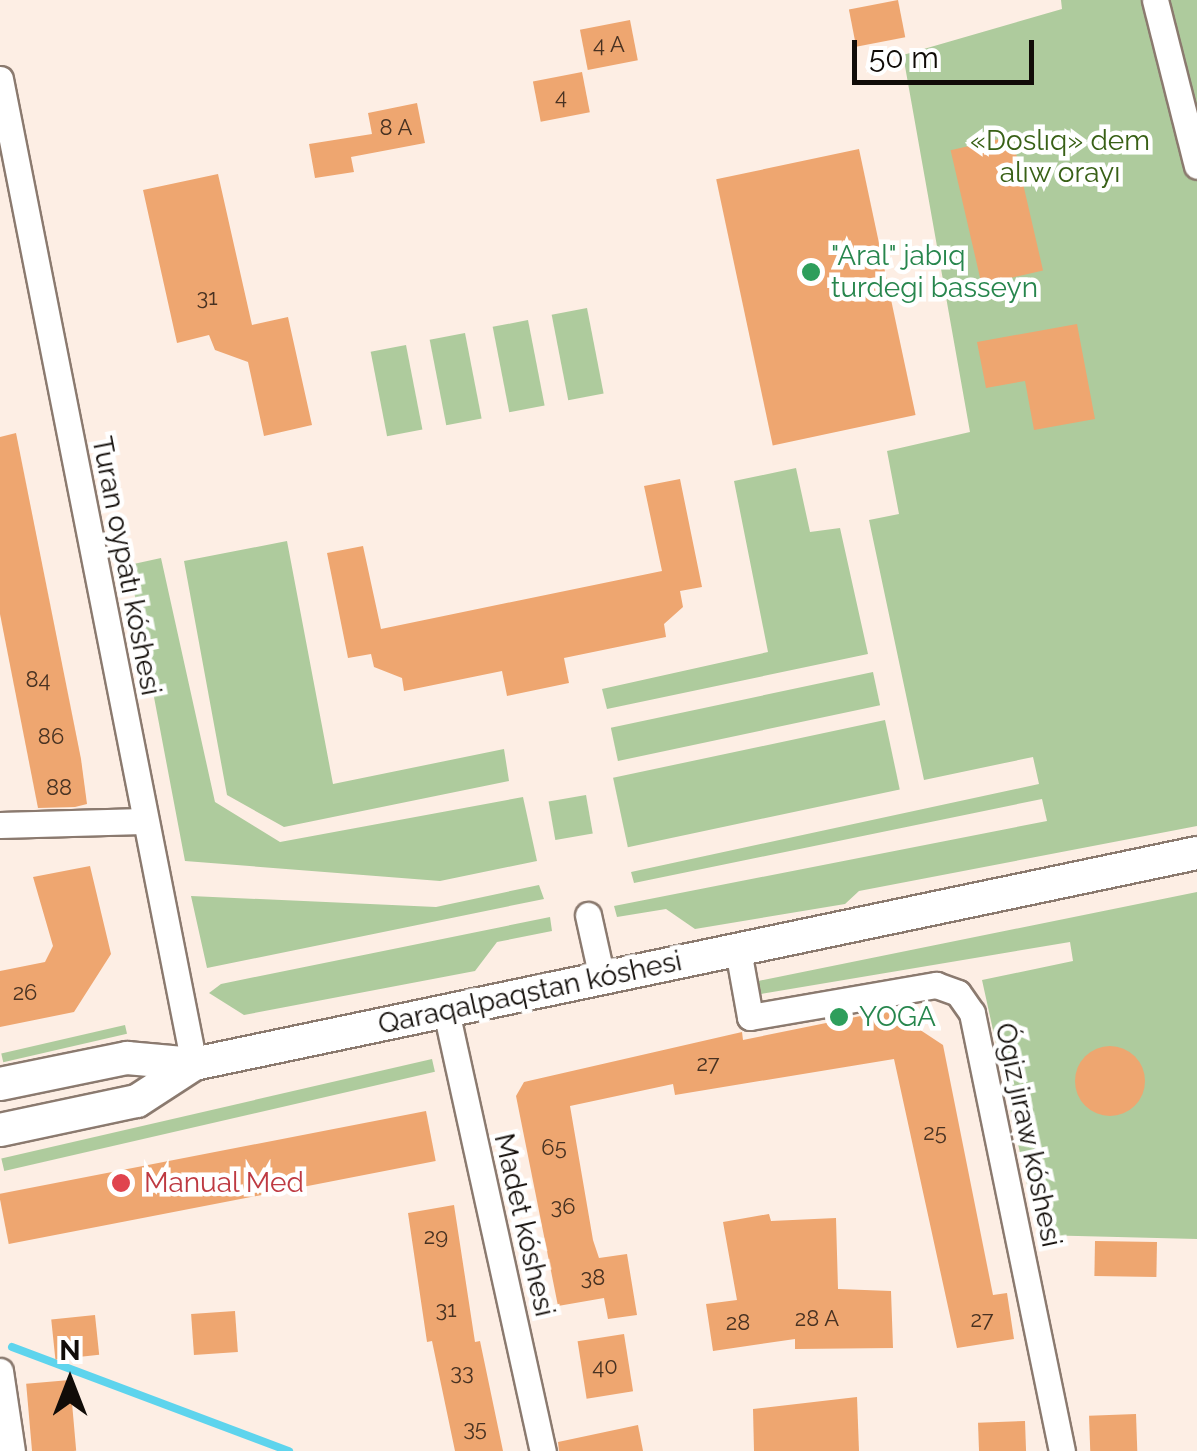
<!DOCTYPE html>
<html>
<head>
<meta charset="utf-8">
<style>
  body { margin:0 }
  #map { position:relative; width:1197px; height:1451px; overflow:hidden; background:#fdeee4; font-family:Raleway,sans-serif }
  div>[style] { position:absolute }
  .green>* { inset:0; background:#aecb9d; transform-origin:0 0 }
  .stream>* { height:8px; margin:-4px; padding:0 4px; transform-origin:4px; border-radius:4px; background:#5ed4ed }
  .building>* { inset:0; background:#eea670; transform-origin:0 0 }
  .round { border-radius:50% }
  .roads { filter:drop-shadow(2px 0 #8b7a6f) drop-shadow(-2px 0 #8b7a6f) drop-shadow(0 2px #8b7a6f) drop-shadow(0 -2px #8b7a6f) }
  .minor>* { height:25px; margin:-12.5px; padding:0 12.5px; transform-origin:12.5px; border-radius:12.5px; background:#fff }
  .major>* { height:32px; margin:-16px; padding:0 16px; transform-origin:16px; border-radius:16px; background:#fff }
  .dots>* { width:28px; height:28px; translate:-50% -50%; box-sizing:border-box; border:5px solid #fff; border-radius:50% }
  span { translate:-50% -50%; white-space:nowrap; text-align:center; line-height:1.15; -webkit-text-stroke:9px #fff; paint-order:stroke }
  .number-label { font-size:22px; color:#483222 }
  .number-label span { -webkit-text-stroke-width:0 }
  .park-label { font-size:28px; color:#386016 }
  .leisure-label { font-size:28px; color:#27864d }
  .left { translate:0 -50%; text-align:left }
  .street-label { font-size:28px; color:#110c08 }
  .health-label { font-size:28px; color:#be3a42 }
  .north { position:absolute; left:20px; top:1331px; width:100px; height:100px; -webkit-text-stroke:8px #fff; paint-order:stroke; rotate:0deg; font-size:28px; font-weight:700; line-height:40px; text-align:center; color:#110c08 }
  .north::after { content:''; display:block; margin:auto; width:35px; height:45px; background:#110c08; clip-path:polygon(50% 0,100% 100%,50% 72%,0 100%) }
  .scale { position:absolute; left:852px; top:40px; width:182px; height:45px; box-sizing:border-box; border:5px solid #110c08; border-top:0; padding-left:12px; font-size:30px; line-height:35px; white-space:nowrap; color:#110c08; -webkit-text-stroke:8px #fff; paint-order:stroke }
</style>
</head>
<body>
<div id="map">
  <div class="green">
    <i style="clip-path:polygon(1061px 0,1197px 0,1197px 826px,859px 891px,845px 904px,695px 929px,666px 909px,617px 917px,614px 906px,1047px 821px,1042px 799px,634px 883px,631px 872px,1039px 784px,1033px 757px,924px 780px,869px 520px,899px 514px,887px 451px,970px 432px,903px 55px,1062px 9px)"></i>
    <i style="left:587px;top:308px;width:87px;height:36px;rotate:79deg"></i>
    <i style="left:528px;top:320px;width:87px;height:36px;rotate:79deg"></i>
    <i style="left:465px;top:333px;width:87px;height:36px;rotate:79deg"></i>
    <i style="left:406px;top:345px;width:86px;height:36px;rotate:79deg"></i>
    <i style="clip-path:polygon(796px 468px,810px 532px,840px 528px,868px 654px,607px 709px,602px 689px,768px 652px,734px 481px)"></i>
    <i style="clip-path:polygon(287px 541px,333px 784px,504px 749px,509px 781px,284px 827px,227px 795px,184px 561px)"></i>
    <i style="clip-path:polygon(161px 558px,215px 802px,280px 842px,523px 797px,537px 861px,440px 881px,185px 861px,129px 565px)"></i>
    <i style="left:873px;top:672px;width:34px;height:268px;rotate:78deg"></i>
    <i style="left:885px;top:720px;width:71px;height:278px;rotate:78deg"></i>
    <i style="left:586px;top:795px;width:39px;height:38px;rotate:80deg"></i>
    <i style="clip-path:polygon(539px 885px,544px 899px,207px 968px,191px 896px,436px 907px)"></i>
    <i style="clip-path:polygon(1197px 892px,1197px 1239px,1038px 1235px,982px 980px,1073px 961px,1070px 942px,761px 994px,758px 981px)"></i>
    <i style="clip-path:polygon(550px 917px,552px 931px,497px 942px,475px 971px,244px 1015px,209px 993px,221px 984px)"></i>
    <i style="left:125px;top:1025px;width:9px;height:127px;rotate:77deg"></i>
    <i style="left:432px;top:1059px;width:13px;height:442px;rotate:77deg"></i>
  </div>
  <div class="stream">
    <i style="left:12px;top:1347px;width:296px;rotate:20.6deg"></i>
  </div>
  <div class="building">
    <i style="left:898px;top:0;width:38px;height:50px;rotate:79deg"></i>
    <i style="left:630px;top:20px;width:41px;height:51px;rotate:79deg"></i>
    <i style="left:582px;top:72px;width:41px;height:50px;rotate:79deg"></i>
    <i style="clip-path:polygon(417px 103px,425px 143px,351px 157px,354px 172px,315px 178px,309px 144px,372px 134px,368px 113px)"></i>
    <i style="left:1012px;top:136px;width:138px;height:63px;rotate:77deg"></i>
    <i style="left:859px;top:149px;width:272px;height:146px;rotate:78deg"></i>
    <i style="clip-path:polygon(218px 174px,252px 325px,288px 317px,312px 425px,264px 436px,248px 362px,215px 350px,209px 335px,177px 343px,143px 190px)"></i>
    <i style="clip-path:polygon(1077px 324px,1095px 419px,1034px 430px,1025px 381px,986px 388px,977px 342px)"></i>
    <i style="clip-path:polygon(16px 433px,81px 759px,87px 804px,75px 807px,38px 808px,0 614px,0 437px)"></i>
    <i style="clip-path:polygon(680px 479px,702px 587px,680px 591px,683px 607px,664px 624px,666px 637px,564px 658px,569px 683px,507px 696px,502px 671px,404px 691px,402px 678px,374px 667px,371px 654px,348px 658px,327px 553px,363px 546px,381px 629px,662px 571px,644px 486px)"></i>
    <i style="clip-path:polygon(90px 866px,111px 954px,74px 1012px,0 1027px,0 971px,45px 962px,53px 946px,33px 877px)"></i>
    <i style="clip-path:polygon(890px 1010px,943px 1045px,993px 1295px,1007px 1293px,1014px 1339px,957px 1348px,894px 1059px,675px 1095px,673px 1084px,570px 1106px,593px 1240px,599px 1258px,627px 1254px,637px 1315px,608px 1319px,604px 1298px,558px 1306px,516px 1096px,524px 1082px,742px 1032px,743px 1040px)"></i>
    <i class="round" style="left:1075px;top:1046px;width:70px;height:70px"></i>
    <i style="left:426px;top:1111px;width:51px;height:435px;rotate:79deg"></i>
    <i style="clip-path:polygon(454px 1205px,475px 1342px,480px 1341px,503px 1451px,455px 1451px,432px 1341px,427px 1342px,408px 1213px)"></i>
    <i style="clip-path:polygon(769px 1214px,771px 1221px,836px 1218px,838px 1289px,891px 1291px,893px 1348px,795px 1349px,795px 1339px,713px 1351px,706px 1304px,737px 1300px,723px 1222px)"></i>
    <i style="left:1095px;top:1241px;width:62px;height:35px;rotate:1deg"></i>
    <i style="left:235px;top:1311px;width:41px;height:44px;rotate:86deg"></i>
    <i style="left:95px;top:1315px;width:40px;height:44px;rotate:84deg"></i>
    <i style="left:624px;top:1334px;width:58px;height:47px;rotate:81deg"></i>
    <i style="left:70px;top:1380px;width:71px;height:44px;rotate:85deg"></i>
    <i style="clip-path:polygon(857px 1397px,859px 1451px,754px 1451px,753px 1409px)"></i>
    <i style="left:1136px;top:1414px;width:37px;height:47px;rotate:88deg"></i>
    <i style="left:1025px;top:1421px;width:30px;height:47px;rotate:88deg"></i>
    <i style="clip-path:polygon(638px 1425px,643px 1451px,559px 1451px,558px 1442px)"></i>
  </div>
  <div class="roads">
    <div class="minor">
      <i style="left:1155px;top:0;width:171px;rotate:75.8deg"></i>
      <i style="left:0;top:79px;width:1004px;rotate:78.86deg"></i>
      <i style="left:0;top:825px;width:143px;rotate:-1.6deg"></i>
      <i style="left:588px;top:915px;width:65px;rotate:77.5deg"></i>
      <i style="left:738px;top:950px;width:68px;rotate:79.8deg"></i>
      <i style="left:750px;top:1017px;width:189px;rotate:-9.8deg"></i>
      <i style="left:936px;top:985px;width:23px;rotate:20deg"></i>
      <i style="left:958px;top:993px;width:24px;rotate:55deg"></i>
      <i style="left:972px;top:1013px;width:447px;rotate:78.4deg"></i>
      <i style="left:446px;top:1011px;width:451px;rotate:77.6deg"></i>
      <i style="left:0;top:1371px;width:81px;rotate:81.5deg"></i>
    </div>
    <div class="major">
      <i style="left:0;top:1084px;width:130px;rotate:-11.6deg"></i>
      <i style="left:127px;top:1058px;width:67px;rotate:5.1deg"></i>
      <i style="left:194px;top:1064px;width:1025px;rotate:-11.88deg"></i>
      <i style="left:0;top:1130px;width:140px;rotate:-12deg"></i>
      <i style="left:137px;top:1101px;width:68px;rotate:-33deg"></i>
    </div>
  </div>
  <div class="dots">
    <i style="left:811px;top:272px;background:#2e9e5b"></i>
    <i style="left:839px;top:1017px;background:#2e9e5b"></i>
    <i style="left:121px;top:1183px;background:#e0444e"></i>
  </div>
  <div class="number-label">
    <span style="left:609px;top:45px">4 А</span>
    <span style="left:561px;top:97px">4</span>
    <span style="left:396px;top:128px">8 А</span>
    <span style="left:207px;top:298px">31</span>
    <span style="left:38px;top:680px">84</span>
    <span style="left:51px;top:737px">86</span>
    <span style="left:59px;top:788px">88</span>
    <span style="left:25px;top:993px">26</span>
    <span style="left:708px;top:1064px">27</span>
    <span style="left:935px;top:1133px">25</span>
    <span style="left:554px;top:1148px">65</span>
    <span style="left:563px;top:1207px">36</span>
    <span style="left:436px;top:1237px">29</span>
    <span style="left:593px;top:1278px">38</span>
    <span style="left:446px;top:1310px">31</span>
    <span style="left:817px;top:1319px">28 А</span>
    <span style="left:982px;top:1320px">27</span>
    <span style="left:738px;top:1323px">28</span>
    <span style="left:605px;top:1367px">40</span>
    <span style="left:462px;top:1373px">33</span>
    <span style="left:475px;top:1429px">35</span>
  </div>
  <div class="park-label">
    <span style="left:1060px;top:157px">«Doslıq» dem<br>alıw orayı</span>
  </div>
  <div class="leisure-label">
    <span class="left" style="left:831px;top:272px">"Aral" jabıq<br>turdegi basseyn</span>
    <span class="left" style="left:859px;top:1017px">YOGA</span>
  </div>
  <div class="street-label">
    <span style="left:126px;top:566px;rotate:79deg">Turan oypatı kóshesi</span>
    <span style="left:530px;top:993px;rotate:-12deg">Qaraqalpaqstan kóshesi</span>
    <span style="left:1028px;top:1135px;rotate:78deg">Ógiz jıraw kóshesi</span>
    <span style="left:524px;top:1225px;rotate:77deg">Madet kóshesi</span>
  </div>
  <div class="health-label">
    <span class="left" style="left:144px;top:1183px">Manual Med</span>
  </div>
  <div class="north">N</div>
  <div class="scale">50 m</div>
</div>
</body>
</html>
